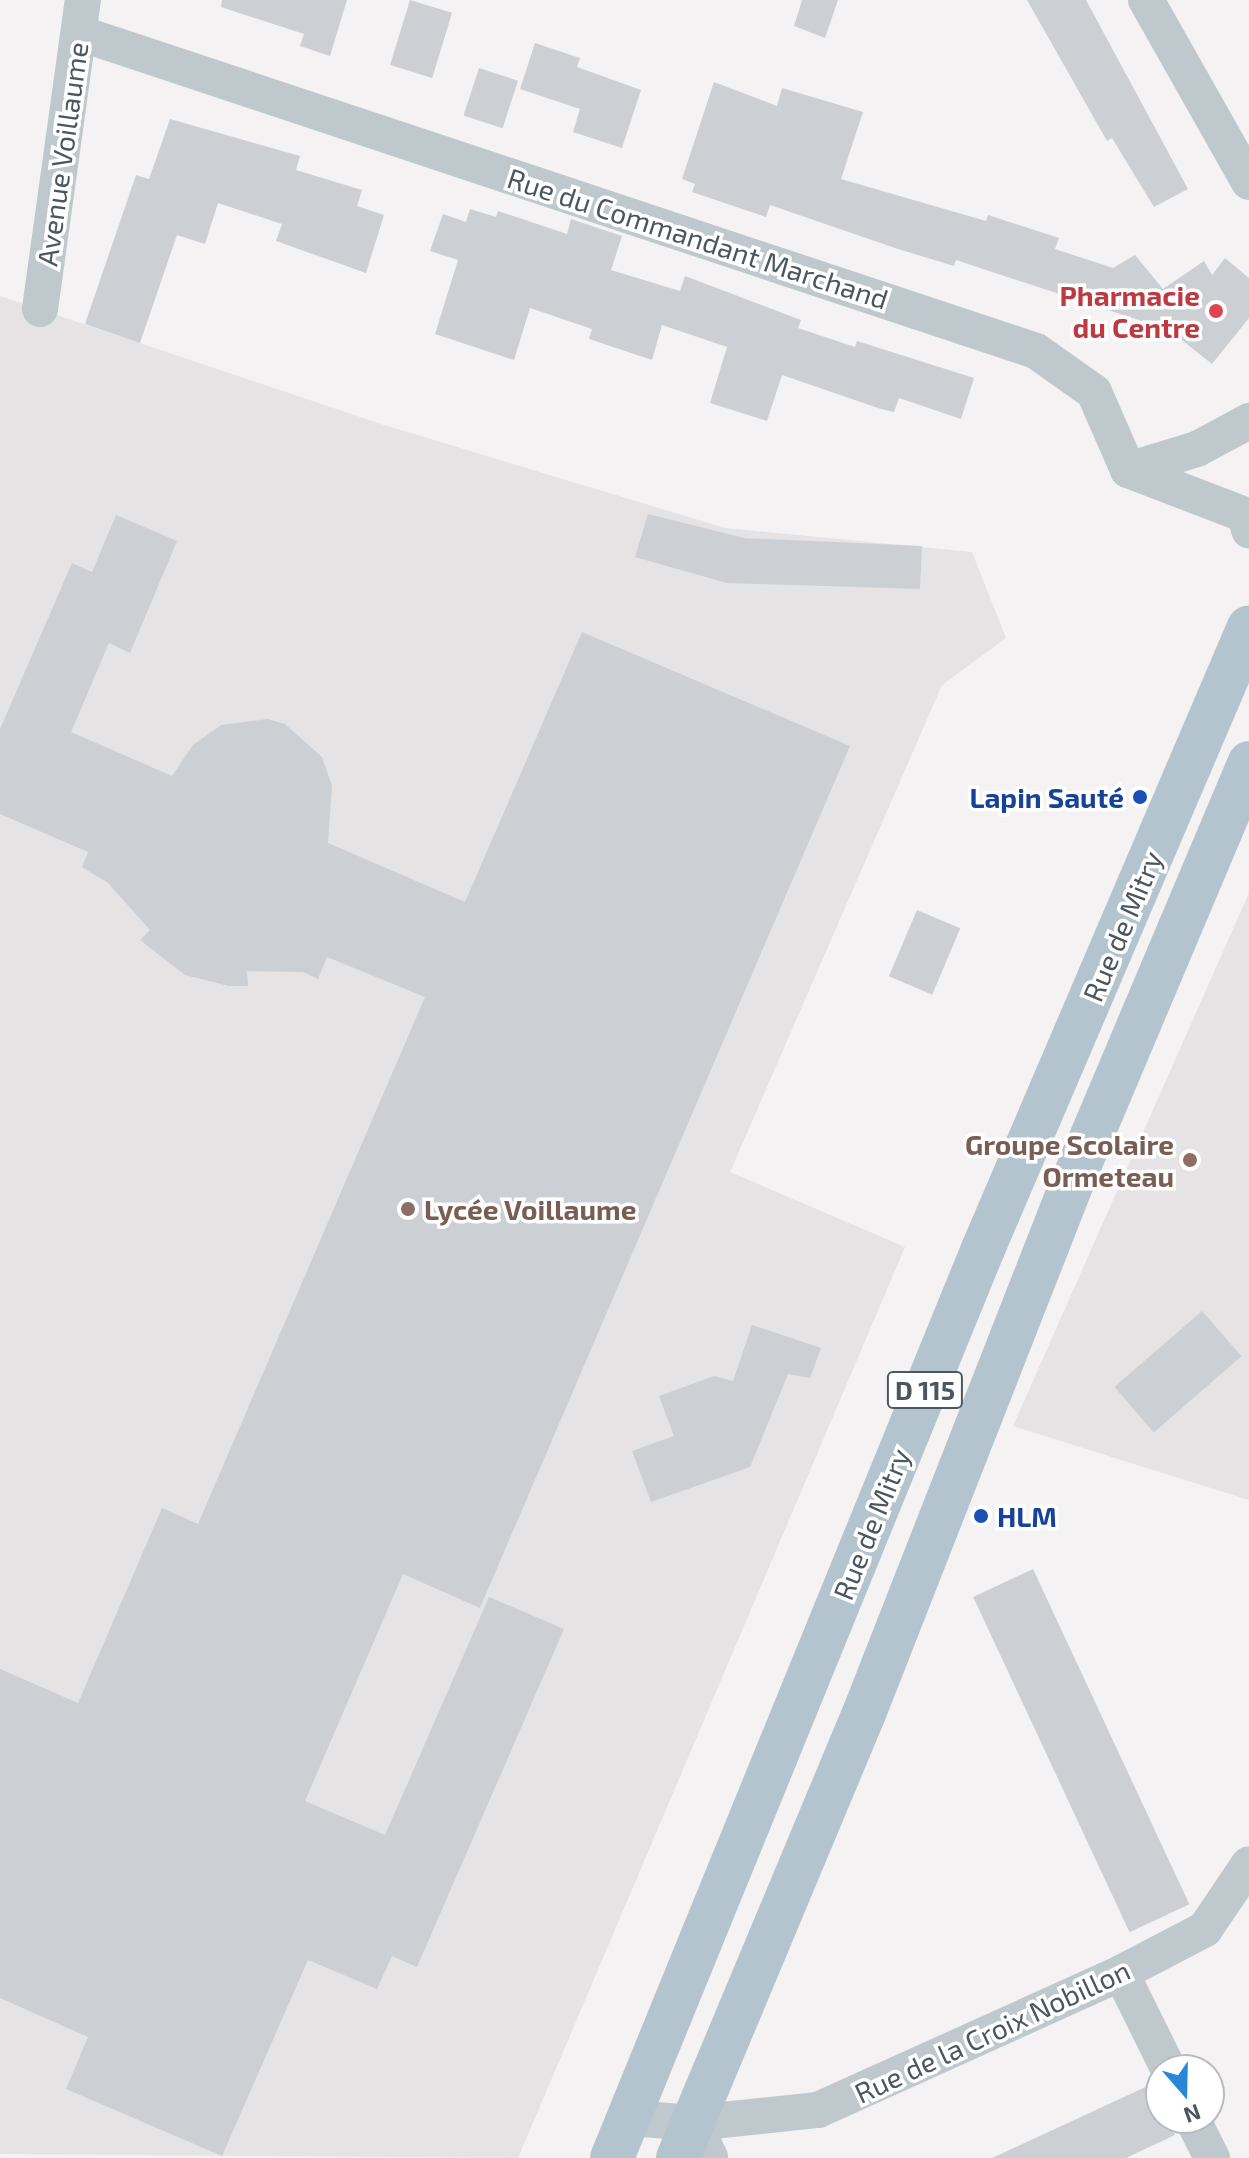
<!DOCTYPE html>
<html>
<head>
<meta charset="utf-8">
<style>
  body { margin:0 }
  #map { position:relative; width:1249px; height:2158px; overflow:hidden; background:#f4f2f2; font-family:"Exo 2",sans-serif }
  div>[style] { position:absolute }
  .education>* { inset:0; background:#e5e3e4 }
  .building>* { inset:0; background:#ccd0d4; transform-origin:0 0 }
  .street>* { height:36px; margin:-18px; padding:0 18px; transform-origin:18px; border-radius:18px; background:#bfc8cd }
  .primary>* { height:44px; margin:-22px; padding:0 22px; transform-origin:22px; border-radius:22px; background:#b4c4ce }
  .dots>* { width:22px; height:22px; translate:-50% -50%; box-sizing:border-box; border:4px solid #fff; border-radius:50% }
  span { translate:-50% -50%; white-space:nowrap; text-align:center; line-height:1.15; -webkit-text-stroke:7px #fff; paint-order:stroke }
  .shield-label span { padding:2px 6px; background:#fff; border:2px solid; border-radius:6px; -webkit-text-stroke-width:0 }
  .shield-label { font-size:26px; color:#4b575e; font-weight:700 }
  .street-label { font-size:28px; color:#4b575e }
  .health-label { font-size:28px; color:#be3a42; font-weight:700 }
  .right { translate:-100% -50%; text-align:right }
  .transit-label { font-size:28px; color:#164399; font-weight:700 }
  .left { translate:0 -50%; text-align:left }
  .education-label { font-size:28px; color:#785e54; font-weight:700 }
  .north { position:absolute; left:1145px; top:2054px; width:80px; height:80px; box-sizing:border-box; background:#fff; border:2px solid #b7bcbf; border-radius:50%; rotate:160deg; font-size:22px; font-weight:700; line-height:32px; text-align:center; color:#4b575e }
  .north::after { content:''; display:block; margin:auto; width:28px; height:36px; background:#2887d9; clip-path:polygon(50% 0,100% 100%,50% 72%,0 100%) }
</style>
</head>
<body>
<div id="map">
  <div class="education">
    <i style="clip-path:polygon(0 296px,381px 424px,725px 528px,972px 552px,1006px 638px,942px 685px,730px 1172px,905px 1247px,518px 2158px,0 2154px)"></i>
    <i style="clip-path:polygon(1249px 893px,1249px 1500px,1013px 1426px)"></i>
  </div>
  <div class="building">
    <i style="clip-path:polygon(222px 0,347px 0,330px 56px,300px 46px,304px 34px,221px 7px)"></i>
    <i style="left:410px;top:0;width:44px;height:68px;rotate:17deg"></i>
    <i style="clip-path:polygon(802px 0,838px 0,825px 38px,794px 26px)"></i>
    <i style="clip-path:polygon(1027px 0,1086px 0,1188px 189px,1154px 207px,1112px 138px,1107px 141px)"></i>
    <i style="clip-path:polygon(535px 43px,580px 58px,577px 67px,641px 90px,622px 148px,573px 132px,580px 109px,520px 89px)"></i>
    <i style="left:479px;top:68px;width:41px;height:50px;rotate:18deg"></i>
    <i style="clip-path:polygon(714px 82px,777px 106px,782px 88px,863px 112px,841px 179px,986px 221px,988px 215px,1059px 238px,1055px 249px,1113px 268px,1135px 255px,1163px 289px,1204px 261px,1212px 275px,1225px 258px,1249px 278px,1249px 318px,1212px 364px,1169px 330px,956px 260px,954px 266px,898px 249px,770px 205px,766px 217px,692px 192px,695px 184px,682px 179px)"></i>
    <i style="clip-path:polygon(170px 119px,300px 156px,296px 170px,362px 190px,357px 206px,384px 215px,366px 273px,276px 241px,282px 224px,218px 203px,205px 244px,177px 235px,140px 343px,85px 324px,136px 175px,149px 179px)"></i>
    <i style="clip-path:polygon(470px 209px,496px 217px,498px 211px,567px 234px,571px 219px,622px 236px,611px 270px,680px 291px,685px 276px,801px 320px,798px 328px,855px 347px,857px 341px,974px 378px,961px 419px,899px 398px,894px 412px,881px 409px,782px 375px,767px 421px,710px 403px,727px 347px,662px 325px,652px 360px,589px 339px,592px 329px,530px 308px,514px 360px,435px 334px,458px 260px,430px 251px,443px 214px,466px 222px)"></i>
    <i style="clip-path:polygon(648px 514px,744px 538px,922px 546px,920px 589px,727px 583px,635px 557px)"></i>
    <i style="clip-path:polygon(116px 515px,177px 541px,130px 653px,109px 643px,71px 732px,172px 776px,193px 745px,221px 725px,268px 719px,285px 724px,322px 757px,332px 786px,328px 843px,465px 902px,582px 632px,850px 746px,480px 1608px,403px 1574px,305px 1801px,385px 1835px,489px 1597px,564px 1629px,417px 1967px,392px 1956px,377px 1989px,308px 1960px,222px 2156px,66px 2089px,88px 2037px,0 1998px,0 1669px,78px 1703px,162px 1508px,198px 1524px,425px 997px,327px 957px,318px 979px,303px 972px,247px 971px,248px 986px,229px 986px,185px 975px,140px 940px,150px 930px,108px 883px,82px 867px,88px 852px,0 814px,0 729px,72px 563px,92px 572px)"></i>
    <i style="left:917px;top:910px;width:47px;height:72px;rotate:23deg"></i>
    <i style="left:1202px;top:1311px;width:60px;height:116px;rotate:49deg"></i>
    <i style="clip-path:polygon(752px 1325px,821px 1348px,810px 1378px,788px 1374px,750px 1467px,651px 1502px,632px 1451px,674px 1436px,659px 1396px,714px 1376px,733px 1381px)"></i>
    <i style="left:1033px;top:1569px;width:370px;height:66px;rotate:65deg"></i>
    <i style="clip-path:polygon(1152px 2084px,1161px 2118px,1167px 2118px,1175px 2135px,1126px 2158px,992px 2158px)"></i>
  </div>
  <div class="street">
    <i style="left:1146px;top:0;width:209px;rotate:60.5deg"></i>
    <i style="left:79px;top:33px;width:1008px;rotate:18.38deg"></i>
    <i style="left:1036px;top:351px;width:71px;rotate:35.3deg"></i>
    <i style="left:1094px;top:392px;width:85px;rotate:66.4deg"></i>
    <i style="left:1128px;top:470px;width:125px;rotate:21deg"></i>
    <i style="left:1245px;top:515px;width:16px;rotate:75deg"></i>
    <i style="left:40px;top:309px;width:312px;rotate:-82.1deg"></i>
    <i style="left:1128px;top:470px;width:72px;rotate:-16.9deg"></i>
    <i style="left:1197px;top:449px;width:59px;rotate:-28.3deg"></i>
    <i style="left:1121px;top:1973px;width:108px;rotate:63.7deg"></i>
    <i style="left:630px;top:2118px;width:64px;rotate:4.5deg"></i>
    <i style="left:694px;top:2123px;width:125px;rotate:-6deg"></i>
    <i style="left:818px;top:2110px;width:333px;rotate:-24.3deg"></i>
    <i style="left:1121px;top:1973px;width:95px;rotate:-27.6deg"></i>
    <i style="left:1205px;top:1929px;width:78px;rotate:-55.9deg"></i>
    <i style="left:1192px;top:2118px;width:45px;rotate:63.4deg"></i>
    <i style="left:694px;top:2123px;width:38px;rotate:65deg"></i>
  </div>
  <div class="primary">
    <i style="left:612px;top:2158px;width:982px;rotate:-67.8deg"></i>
    <i style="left:983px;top:1249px;width:676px;rotate:-66.85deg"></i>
    <i style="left:678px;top:2158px;width:479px;rotate:-67.3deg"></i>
    <i style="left:863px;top:1716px;width:573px;rotate:-68.59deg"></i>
    <i style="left:1072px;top:1183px;width:456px;rotate:-67.1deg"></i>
  </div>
  <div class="dots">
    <i style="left:1216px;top:311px;background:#e0444e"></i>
    <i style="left:1140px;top:797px;background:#1a4fb4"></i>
    <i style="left:1190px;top:1160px;background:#8d6e63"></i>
    <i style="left:408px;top:1209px;background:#8d6e63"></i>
    <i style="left:981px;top:1516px;background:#1a4fb4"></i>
  </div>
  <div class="shield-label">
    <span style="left:925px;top:1390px">D 115</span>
  </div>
  <div class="street-label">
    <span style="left:62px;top:154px;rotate:-82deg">Avenue Voillaume</span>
    <span style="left:698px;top:238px;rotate:18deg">Rue du Commandant Marchand</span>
    <span style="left:1122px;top:926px;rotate:-67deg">Rue de Mitry</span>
    <span style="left:871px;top:1524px;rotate:-68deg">Rue de Mitry</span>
    <span style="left:992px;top:2031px;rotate:-25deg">Rue de la Croix Nobillon</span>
  </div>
  <div class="health-label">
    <span class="right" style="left:1200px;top:311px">Pharmacie<br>du Centre</span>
  </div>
  <div class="transit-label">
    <span class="right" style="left:1124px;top:797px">Lapin Sauté</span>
    <span class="left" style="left:997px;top:1516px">HLM</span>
  </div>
  <div class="education-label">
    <span class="right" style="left:1174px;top:1160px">Groupe Scolaire<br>Ormeteau</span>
    <span class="left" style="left:424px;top:1209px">Lycée Voillaume</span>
  </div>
  <div class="north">N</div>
</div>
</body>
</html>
